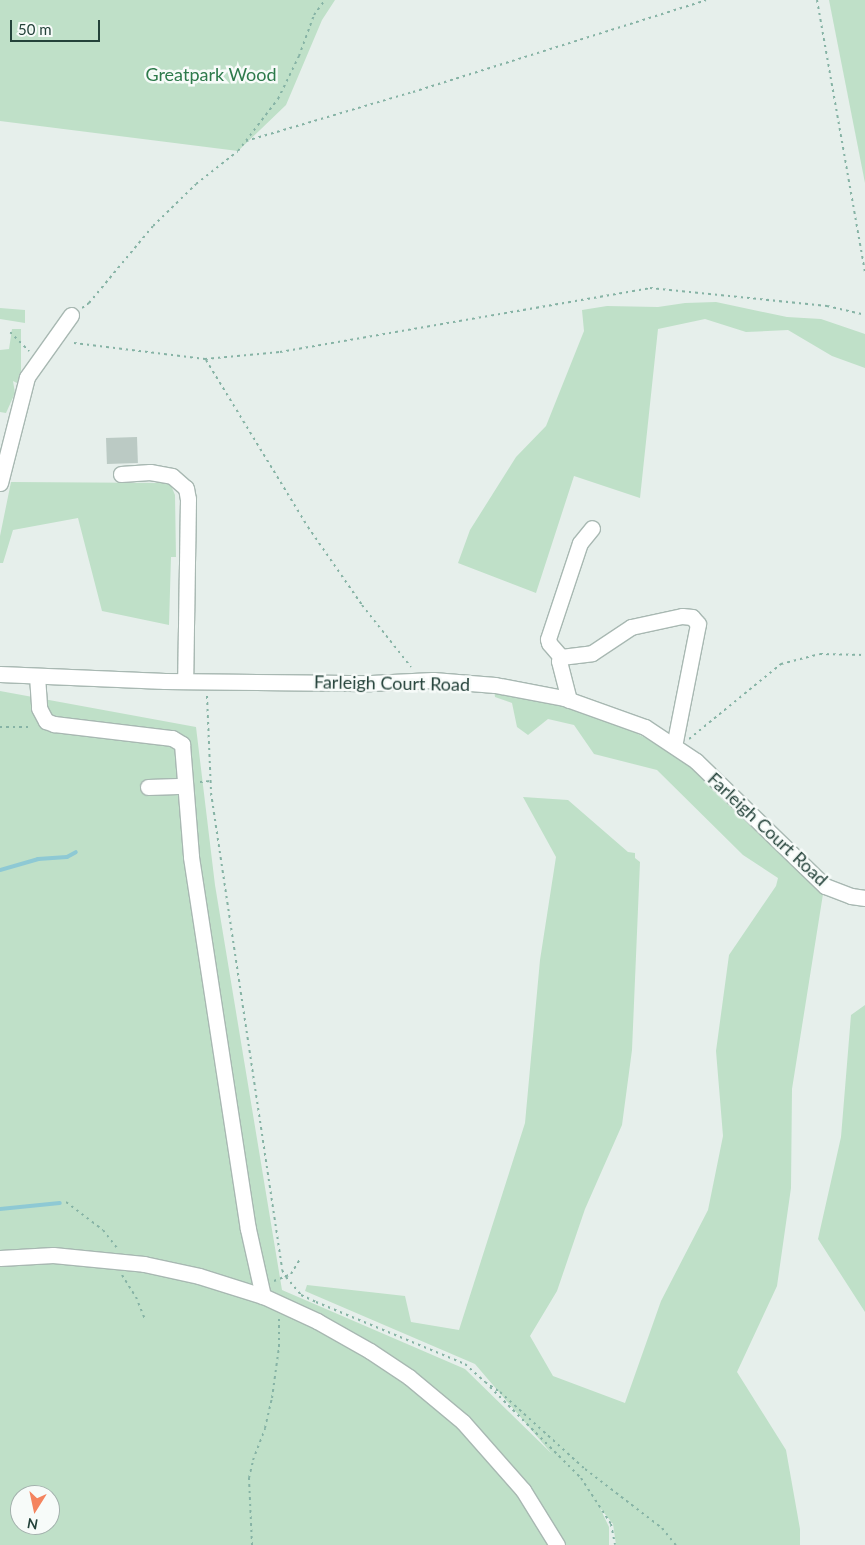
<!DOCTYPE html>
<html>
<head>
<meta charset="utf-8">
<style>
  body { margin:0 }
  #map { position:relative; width:865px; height:1545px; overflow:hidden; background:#e6efeb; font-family:Lato,sans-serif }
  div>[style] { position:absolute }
  .green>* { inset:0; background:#bfe0c8 }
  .stream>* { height:4px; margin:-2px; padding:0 2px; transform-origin:2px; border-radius:2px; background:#8ec9d4 }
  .building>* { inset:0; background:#bbcac4; transform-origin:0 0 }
  .path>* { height:2px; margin-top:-1px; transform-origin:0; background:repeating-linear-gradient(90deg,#86b3a5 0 2.5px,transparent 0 6.5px) }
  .roads { filter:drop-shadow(1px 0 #a8b8b2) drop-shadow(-1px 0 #a8b8b2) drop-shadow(0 1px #a8b8b2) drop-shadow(0 -1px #a8b8b2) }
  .minor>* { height:15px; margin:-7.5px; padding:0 7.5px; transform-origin:7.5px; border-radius:7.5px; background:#fff }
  span { translate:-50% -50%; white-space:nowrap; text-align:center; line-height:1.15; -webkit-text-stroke:5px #f7fbf9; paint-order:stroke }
  .park-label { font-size:18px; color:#2d7a4b }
  .street-label { font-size:18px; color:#24423a }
  .north { position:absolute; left:10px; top:1485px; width:50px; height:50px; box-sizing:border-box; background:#f7fbf9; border:1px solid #a3b1ad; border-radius:50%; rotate:190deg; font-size:14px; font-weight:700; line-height:20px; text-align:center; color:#24423a }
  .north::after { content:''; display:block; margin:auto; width:18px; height:22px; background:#f4845f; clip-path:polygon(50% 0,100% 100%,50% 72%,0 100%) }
  .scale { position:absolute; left:10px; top:20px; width:90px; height:22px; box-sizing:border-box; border:2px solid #24423a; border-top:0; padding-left:6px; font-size:15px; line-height:18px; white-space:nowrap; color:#24423a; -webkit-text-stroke:4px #f7fbf9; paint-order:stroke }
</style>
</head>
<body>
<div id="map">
  <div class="green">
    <i style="clip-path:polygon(0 0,335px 0,322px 20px,286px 105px,238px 151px,0 121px)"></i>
    <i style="clip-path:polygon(829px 0,865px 0,865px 183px)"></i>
    <i style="clip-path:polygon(716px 302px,787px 317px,821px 319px,865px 334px,865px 368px,832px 356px,788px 330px,746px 332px,705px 319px,658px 329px,640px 498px,574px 476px,536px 593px,458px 563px,470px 530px,516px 457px,546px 426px,584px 331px,582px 310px,607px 306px,658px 307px,685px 303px)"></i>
    <i style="clip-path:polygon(0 308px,25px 310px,25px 323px,0 319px)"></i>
    <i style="clip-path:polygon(12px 329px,21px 329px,21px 371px,17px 383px,13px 381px,15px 393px,6px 413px,0 412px,0 350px,9px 349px)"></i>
    <i style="clip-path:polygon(11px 482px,170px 483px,175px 495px,176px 557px,171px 557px,169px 625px,102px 611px,78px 518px,13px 530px,3px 563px,0 563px,0 536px)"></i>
    <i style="clip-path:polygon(evenodd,494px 689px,559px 702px,611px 720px,661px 746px,699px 770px,785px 852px,823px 894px,792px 1089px,791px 1188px,777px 1286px,737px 1372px,786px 1450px,800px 1529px,800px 1545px,616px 1545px,613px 1524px,600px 1508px,609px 1527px,609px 1545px,0 1545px,0 691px,196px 727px,215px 885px,282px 1290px,465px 1369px,552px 1454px,475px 1364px,305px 1291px,307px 1285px,405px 1296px,411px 1322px,459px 1330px,525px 1123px,540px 960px,556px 857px,523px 797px,568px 800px,628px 852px,635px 853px,635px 858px,640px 862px,632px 1050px,622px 1125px,585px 1209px,557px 1291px,530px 1336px,553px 1376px,625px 1403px,661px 1301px,708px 1210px,723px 1136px,716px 1051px,729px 955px,776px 886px,778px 878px,743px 855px,657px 770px,594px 754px,574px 725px,548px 719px,528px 735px,517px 727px,512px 703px,495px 697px,494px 689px,20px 1495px,50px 1495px,50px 1525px,20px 1525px,20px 1495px)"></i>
    <i style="clip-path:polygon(865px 1005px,865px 1312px,818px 1239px,841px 1137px,851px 1015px)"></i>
  </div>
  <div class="stream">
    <i style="left:0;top:870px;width:40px;rotate:-16deg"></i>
    <i style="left:38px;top:859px;width:29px;rotate:-4deg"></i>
    <i style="left:67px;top:857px;width:10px;rotate:-29deg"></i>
    <i style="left:0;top:1209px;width:60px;rotate:-5.7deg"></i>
  </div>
  <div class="building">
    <i style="left:137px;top:437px;width:26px;height:31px;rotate:88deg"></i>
  </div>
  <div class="path">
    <i style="left:817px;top:0;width:277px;rotate:80deg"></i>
    <i style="left:246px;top:141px;width:174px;rotate:-16.4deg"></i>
    <i style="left:413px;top:92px;width:307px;rotate:-17.4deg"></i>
    <i style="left:82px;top:308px;width:9px;rotate:-36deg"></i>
    <i style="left:89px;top:303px;width:100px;rotate:-50.3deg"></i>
    <i style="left:153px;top:226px;width:60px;rotate:-44.3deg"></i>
    <i style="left:196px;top:184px;width:53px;rotate:-38.2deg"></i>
    <i style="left:238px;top:151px;width:66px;rotate:-52.4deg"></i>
    <i style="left:278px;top:99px;width:48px;rotate:-64deg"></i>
    <i style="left:299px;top:56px;width:44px;rotate:-69.9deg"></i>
    <i style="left:314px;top:15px;width:19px;rotate:-54deg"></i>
    <i style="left:10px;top:332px;width:27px;rotate:45deg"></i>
    <i style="left:74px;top:343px;width:132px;rotate:7deg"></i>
    <i style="left:205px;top:359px;width:75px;rotate:-5.3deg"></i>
    <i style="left:280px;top:352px;width:375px;rotate:-9.8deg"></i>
    <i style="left:650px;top:288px;width:178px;rotate:5.8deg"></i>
    <i style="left:827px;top:306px;width:39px;rotate:13deg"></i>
    <i style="left:206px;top:360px;width:196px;rotate:58.6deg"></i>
    <i style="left:308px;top:527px;width:95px;rotate:55.3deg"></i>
    <i style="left:362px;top:605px;width:79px;rotate:51.7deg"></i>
    <i style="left:207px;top:696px;width:97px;rotate:87.6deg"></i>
    <i style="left:211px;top:793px;width:482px;rotate:81.5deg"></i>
    <i style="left:282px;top:1270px;width:8px;rotate:60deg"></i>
    <i style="left:286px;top:1277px;width:23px;rotate:50deg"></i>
    <i style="left:301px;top:1295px;width:17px;rotate:25deg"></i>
    <i style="left:316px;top:1302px;width:161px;rotate:22.6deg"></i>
    <i style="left:465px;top:1364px;width:27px;rotate:42deg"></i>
    <i style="left:485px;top:1382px;width:18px;rotate:34deg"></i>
    <i style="left:500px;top:1392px;width:115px;rotate:42.2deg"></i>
    <i style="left:585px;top:1469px;width:97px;rotate:37.5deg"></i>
    <i style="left:662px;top:1528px;width:22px;rotate:51deg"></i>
    <i style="left:0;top:727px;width:32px"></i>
    <i style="left:689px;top:739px;width:119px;rotate:-39.2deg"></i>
    <i style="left:781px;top:664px;width:40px;rotate:-14.4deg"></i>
    <i style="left:820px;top:654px;width:45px;rotate:1.3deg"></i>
    <i style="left:200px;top:782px;width:11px;rotate:-5deg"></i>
    <i style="left:66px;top:1202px;width:46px;rotate:37.1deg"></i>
    <i style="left:103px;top:1230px;width:23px;rotate:52deg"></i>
    <i style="left:122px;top:1275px;width:26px;rotate:58deg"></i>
    <i style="left:136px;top:1297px;width:24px;rotate:68deg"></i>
    <i style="left:274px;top:1281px;width:18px;rotate:-22deg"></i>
    <i style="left:291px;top:1274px;width:17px;rotate:-59deg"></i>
    <i style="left:490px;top:1387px;width:129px;rotate:45deg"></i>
    <i style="left:581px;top:1478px;width:55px;rotate:56.9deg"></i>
    <i style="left:611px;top:1524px;width:21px;rotate:79deg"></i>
    <i style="left:252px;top:1545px;width:67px;rotate:-92.6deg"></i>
    <i style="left:249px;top:1478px;width:18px;rotate:-77deg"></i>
    <i style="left:253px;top:1460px;width:34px;rotate:-69deg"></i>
    <i style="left:265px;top:1428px;width:31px;rotate:-77deg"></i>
    <i style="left:272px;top:1398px;width:51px;rotate:-82.2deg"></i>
    <i style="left:279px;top:1347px;width:29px;rotate:-90deg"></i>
  </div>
  <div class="roads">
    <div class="minor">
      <i style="left:121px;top:474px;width:29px;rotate:-4deg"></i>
      <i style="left:150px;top:472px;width:22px;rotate:10deg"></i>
      <i style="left:172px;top:476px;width:18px;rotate:41deg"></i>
      <i style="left:186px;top:488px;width:11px;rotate:80deg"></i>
      <i style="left:188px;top:499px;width:181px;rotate:90.9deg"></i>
      <i style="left:0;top:483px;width:109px;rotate:-75.7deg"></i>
      <i style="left:27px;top:377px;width:76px;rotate:-54.6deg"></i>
      <i style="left:561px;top:657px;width:18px;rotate:-131deg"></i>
      <i style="left:549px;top:643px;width:4px;rotate:-104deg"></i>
      <i style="left:548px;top:639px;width:101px;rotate:-71.6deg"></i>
      <i style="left:580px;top:543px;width:19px;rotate:-51deg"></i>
      <i style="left:0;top:674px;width:165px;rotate:2.4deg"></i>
      <i style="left:165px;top:681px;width:206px;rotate:0.6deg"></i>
      <i style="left:371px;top:683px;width:62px;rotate:-2.8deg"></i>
      <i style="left:433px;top:680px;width:62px;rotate:4.6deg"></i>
      <i style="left:495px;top:685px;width:70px;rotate:10.7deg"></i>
      <i style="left:564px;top:698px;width:86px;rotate:19.7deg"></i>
      <i style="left:645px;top:727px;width:61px;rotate:33.7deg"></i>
      <i style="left:696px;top:761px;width:180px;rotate:44.1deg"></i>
      <i style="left:825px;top:886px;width:28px;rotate:21deg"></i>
      <i style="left:851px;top:896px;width:14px;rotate:8deg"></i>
      <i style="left:37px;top:676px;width:32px;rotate:86deg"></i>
      <i style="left:39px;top:708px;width:15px;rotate:62deg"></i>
      <i style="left:46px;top:721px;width:9px;rotate:21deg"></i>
      <i style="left:54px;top:724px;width:119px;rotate:6.8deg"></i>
      <i style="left:172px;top:738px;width:12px;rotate:31deg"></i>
      <i style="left:182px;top:744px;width:113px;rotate:85.4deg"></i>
      <i style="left:191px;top:857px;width:376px;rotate:81.3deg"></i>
      <i style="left:248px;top:1229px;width:69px;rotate:77.4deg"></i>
      <i style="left:569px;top:700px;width:40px;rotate:-104.4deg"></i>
      <i style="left:559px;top:661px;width:4px;rotate:-63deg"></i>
      <i style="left:561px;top:657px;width:31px;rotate:-7deg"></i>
      <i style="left:592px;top:653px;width:47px;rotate:-33.7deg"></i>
      <i style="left:631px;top:627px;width:52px;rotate:-12.2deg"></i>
      <i style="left:682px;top:616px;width:10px;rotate:6deg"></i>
      <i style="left:692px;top:617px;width:9px;rotate:49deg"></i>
      <i style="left:698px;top:624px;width:124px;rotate:101.1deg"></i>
      <i style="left:148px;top:787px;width:37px;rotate:-2deg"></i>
      <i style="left:0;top:1258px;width:53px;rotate:-3.2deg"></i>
      <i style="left:53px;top:1255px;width:91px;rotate:5.6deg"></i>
      <i style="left:144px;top:1264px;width:56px;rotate:12.3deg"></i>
      <i style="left:199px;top:1276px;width:67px;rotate:17.4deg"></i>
      <i style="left:263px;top:1296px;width:60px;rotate:24.8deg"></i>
      <i style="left:317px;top:1321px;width:61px;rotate:29.5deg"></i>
      <i style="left:370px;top:1351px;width:47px;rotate:33.7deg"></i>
      <i style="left:409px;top:1377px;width:70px;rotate:39.8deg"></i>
      <i style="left:463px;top:1422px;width:91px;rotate:48.6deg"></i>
      <i style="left:523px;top:1490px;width:65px;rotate:58.3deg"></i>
    </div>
  </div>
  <div class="park-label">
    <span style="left:211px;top:74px">Greatpark Wood</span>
  </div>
  <div class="street-label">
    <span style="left:392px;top:683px;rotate:1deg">Farleigh Court Road</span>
    <span style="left:768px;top:829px;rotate:43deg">Farleigh Court Road</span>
  </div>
  <div class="north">N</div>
  <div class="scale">50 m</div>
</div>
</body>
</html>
